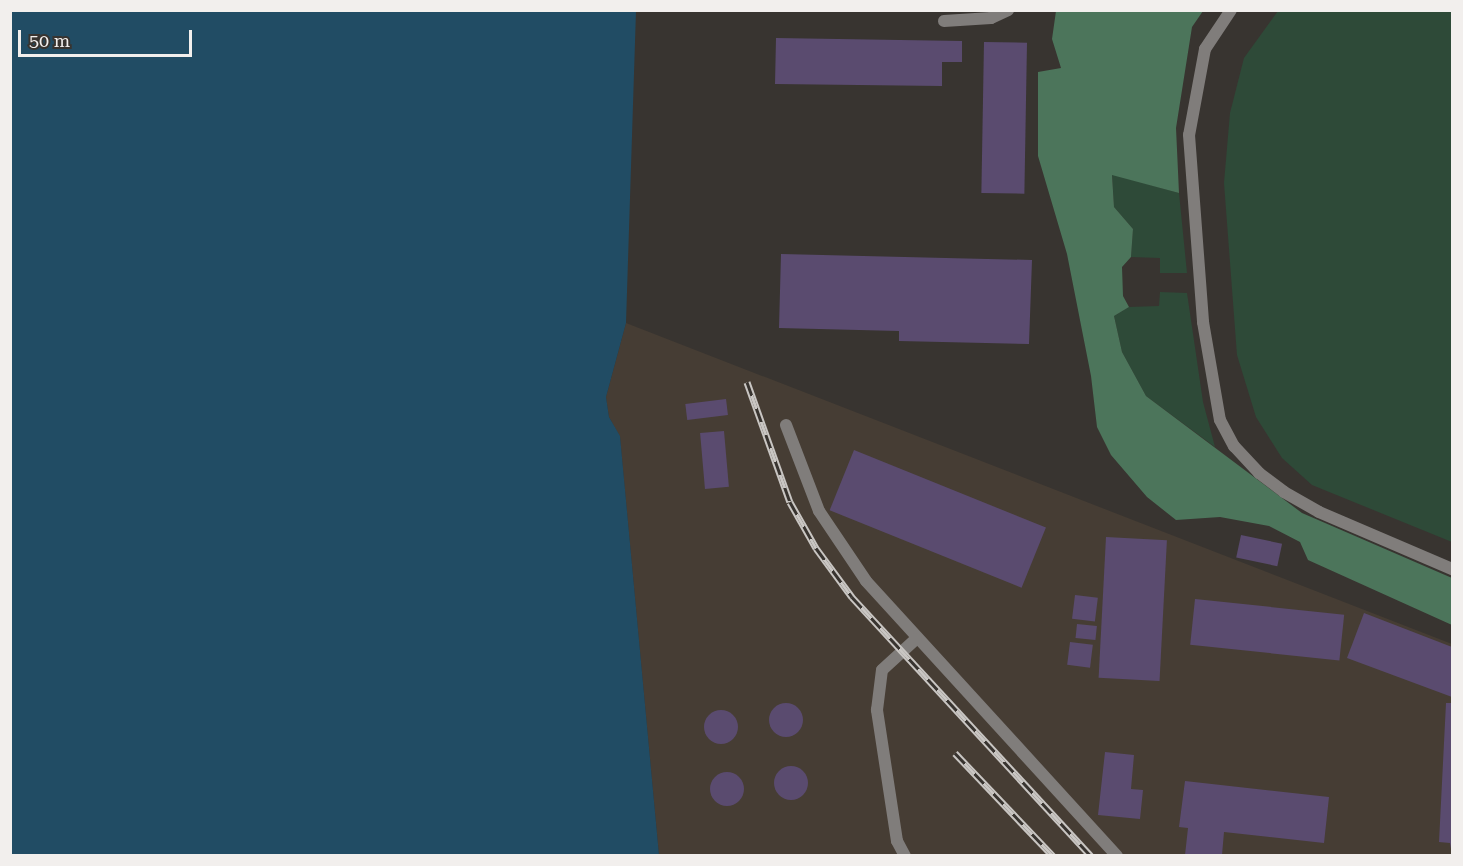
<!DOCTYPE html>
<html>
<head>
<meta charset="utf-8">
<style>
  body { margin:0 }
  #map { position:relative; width:1463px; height:866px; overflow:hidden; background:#383430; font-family:"Roboto Serif",serif }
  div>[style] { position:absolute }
  .built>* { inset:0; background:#463d34 }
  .green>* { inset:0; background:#2e4a38 }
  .forest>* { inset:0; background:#4c755b }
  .water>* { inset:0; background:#214c64 }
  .building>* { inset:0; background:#5a4b6f; transform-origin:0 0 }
  .round { border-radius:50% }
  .lane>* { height:12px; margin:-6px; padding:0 6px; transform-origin:6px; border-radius:6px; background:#807d7b }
  .street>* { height:12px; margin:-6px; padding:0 6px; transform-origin:6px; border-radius:6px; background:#807d7b }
  .rail>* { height:7px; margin-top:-3.5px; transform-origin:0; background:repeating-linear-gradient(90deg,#383430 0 14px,#c9c6c3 0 28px); box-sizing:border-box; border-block:2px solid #c9c6c3 }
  span { translate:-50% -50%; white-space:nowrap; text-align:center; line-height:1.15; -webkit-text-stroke:5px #383430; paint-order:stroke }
  .frame { position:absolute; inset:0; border:12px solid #f2efed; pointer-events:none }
  .scale { position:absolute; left:18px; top:30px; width:174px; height:27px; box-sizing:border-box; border:3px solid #f2efed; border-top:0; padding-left:8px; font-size:18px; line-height:21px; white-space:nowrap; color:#f2efed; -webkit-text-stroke:4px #383430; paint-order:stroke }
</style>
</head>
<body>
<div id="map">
  <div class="built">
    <i style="clip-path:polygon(626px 323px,1452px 644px,1452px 855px,659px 855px,620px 437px,609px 417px,606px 397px)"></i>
  </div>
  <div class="green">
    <i style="clip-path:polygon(1278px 11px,1452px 11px,1452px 542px,1312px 485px,1282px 458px,1256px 417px,1237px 355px,1224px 183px,1230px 113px,1244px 58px)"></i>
    <i style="clip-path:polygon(1112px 174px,1179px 193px,1187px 273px,1160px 273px,1160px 258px,1131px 257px,1133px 229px,1114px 207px)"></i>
    <i style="clip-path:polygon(1160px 292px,1187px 293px,1203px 402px,1215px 447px,1146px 396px,1122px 352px,1114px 316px,1129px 307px,1159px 306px)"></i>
  </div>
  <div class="forest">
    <i style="clip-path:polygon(1056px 11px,1203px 11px,1192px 27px,1176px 128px,1179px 193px,1112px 175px,1114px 207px,1133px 229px,1131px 257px,1122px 267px,1123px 296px,1129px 307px,1114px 316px,1122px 352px,1146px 396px,1302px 513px,1452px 578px,1452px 625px,1308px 560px,1300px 542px,1269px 526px,1220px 517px,1176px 520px,1147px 497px,1111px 455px,1097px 427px,1091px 376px,1067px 254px,1038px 156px,1038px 72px,1061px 68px,1052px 39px)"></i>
  </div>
  <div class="water">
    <i style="clip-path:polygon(10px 11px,636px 11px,626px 323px,606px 397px,609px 417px,620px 436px,659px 855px,11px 855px)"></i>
  </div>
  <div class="building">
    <i style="clip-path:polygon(776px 38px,962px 41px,962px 62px,942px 62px,942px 86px,775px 84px)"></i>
    <i style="left:984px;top:42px;width:43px;height:151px;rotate:1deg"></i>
    <i style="clip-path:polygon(781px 254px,1032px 260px,1029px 344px,899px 341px,899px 331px,779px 328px)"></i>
    <i style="left:726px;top:399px;width:16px;height:41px;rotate:83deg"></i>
    <i style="left:724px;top:431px;width:56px;height:24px;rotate:85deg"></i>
    <i style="left:854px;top:450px;width:207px;height:65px;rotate:22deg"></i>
    <i style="left:1241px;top:535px;width:42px;height:23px;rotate:12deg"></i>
    <i style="left:1106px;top:537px;width:61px;height:141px;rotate:3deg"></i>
    <i style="left:1075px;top:595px;width:23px;height:24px;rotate:7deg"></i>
    <i style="left:1195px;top:599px;width:150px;height:46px;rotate:6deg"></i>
    <i style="clip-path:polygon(1364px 613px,1452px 647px,1452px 697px,1347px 658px)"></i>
    <i style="left:1077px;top:624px;width:20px;height:14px;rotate:6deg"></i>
    <i style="left:1070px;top:642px;width:23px;height:23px;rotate:7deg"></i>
    <i class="round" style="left:769px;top:703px;width:34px;height:34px"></i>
    <i style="clip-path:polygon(1446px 703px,1452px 703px,1452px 855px,1450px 843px,1439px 842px)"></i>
    <i class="round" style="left:704px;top:710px;width:34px;height:34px"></i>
    <i style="clip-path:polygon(1105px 752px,1134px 755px,1131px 789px,1143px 790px,1140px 819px,1098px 815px)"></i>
    <i class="round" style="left:774px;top:766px;width:34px;height:34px"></i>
    <i class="round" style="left:710px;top:772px;width:34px;height:34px"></i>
    <i style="clip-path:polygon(1185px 781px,1329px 797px,1324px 843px,1224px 832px,1222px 855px,1185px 855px,1188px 828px,1179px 827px)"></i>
  </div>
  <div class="lane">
    <i style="left:944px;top:21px;width:47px;rotate:-3.7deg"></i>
    <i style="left:991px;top:18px;width:19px;rotate:-25deg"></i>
    <i style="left:786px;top:425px;width:92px;rotate:69deg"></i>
    <i style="left:819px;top:511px;width:84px;rotate:56.1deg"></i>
    <i style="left:866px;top:581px;width:372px;rotate:47.6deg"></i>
    <i style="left:905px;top:856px;width:17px;rotate:-118deg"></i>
    <i style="left:897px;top:841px;width:133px;rotate:-98.7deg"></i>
    <i style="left:877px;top:710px;width:40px;rotate:-82.9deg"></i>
    <i style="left:882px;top:670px;width:46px;rotate:-42.4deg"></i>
  </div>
  <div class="street">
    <i style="left:1231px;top:10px;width:47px;rotate:123.7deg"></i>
    <i style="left:1205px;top:49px;width:87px;rotate:100.5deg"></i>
    <i style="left:1189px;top:135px;width:188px;rotate:85.7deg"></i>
    <i style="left:1203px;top:322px;width:99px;rotate:80.2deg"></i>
    <i style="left:1220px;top:420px;width:30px;rotate:62deg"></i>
    <i style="left:1234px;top:446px;width:37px;rotate:47deg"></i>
    <i style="left:1259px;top:473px;width:31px;rotate:37deg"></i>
    <i style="left:1284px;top:492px;width:40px;rotate:29.7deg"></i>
    <i style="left:1319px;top:512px;width:145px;rotate:23.2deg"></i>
  </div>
  <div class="rail">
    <i style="left:747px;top:382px;width:127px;rotate:70.3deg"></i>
    <i style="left:790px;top:502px;width:53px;rotate:60.5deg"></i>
    <i style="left:816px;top:548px;width:61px;rotate:53.7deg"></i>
    <i style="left:852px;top:597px;width:352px;rotate:47.3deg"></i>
    <i style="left:955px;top:753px;width:142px;rotate:46.4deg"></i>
  </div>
  <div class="frame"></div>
  <div class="scale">50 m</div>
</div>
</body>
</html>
